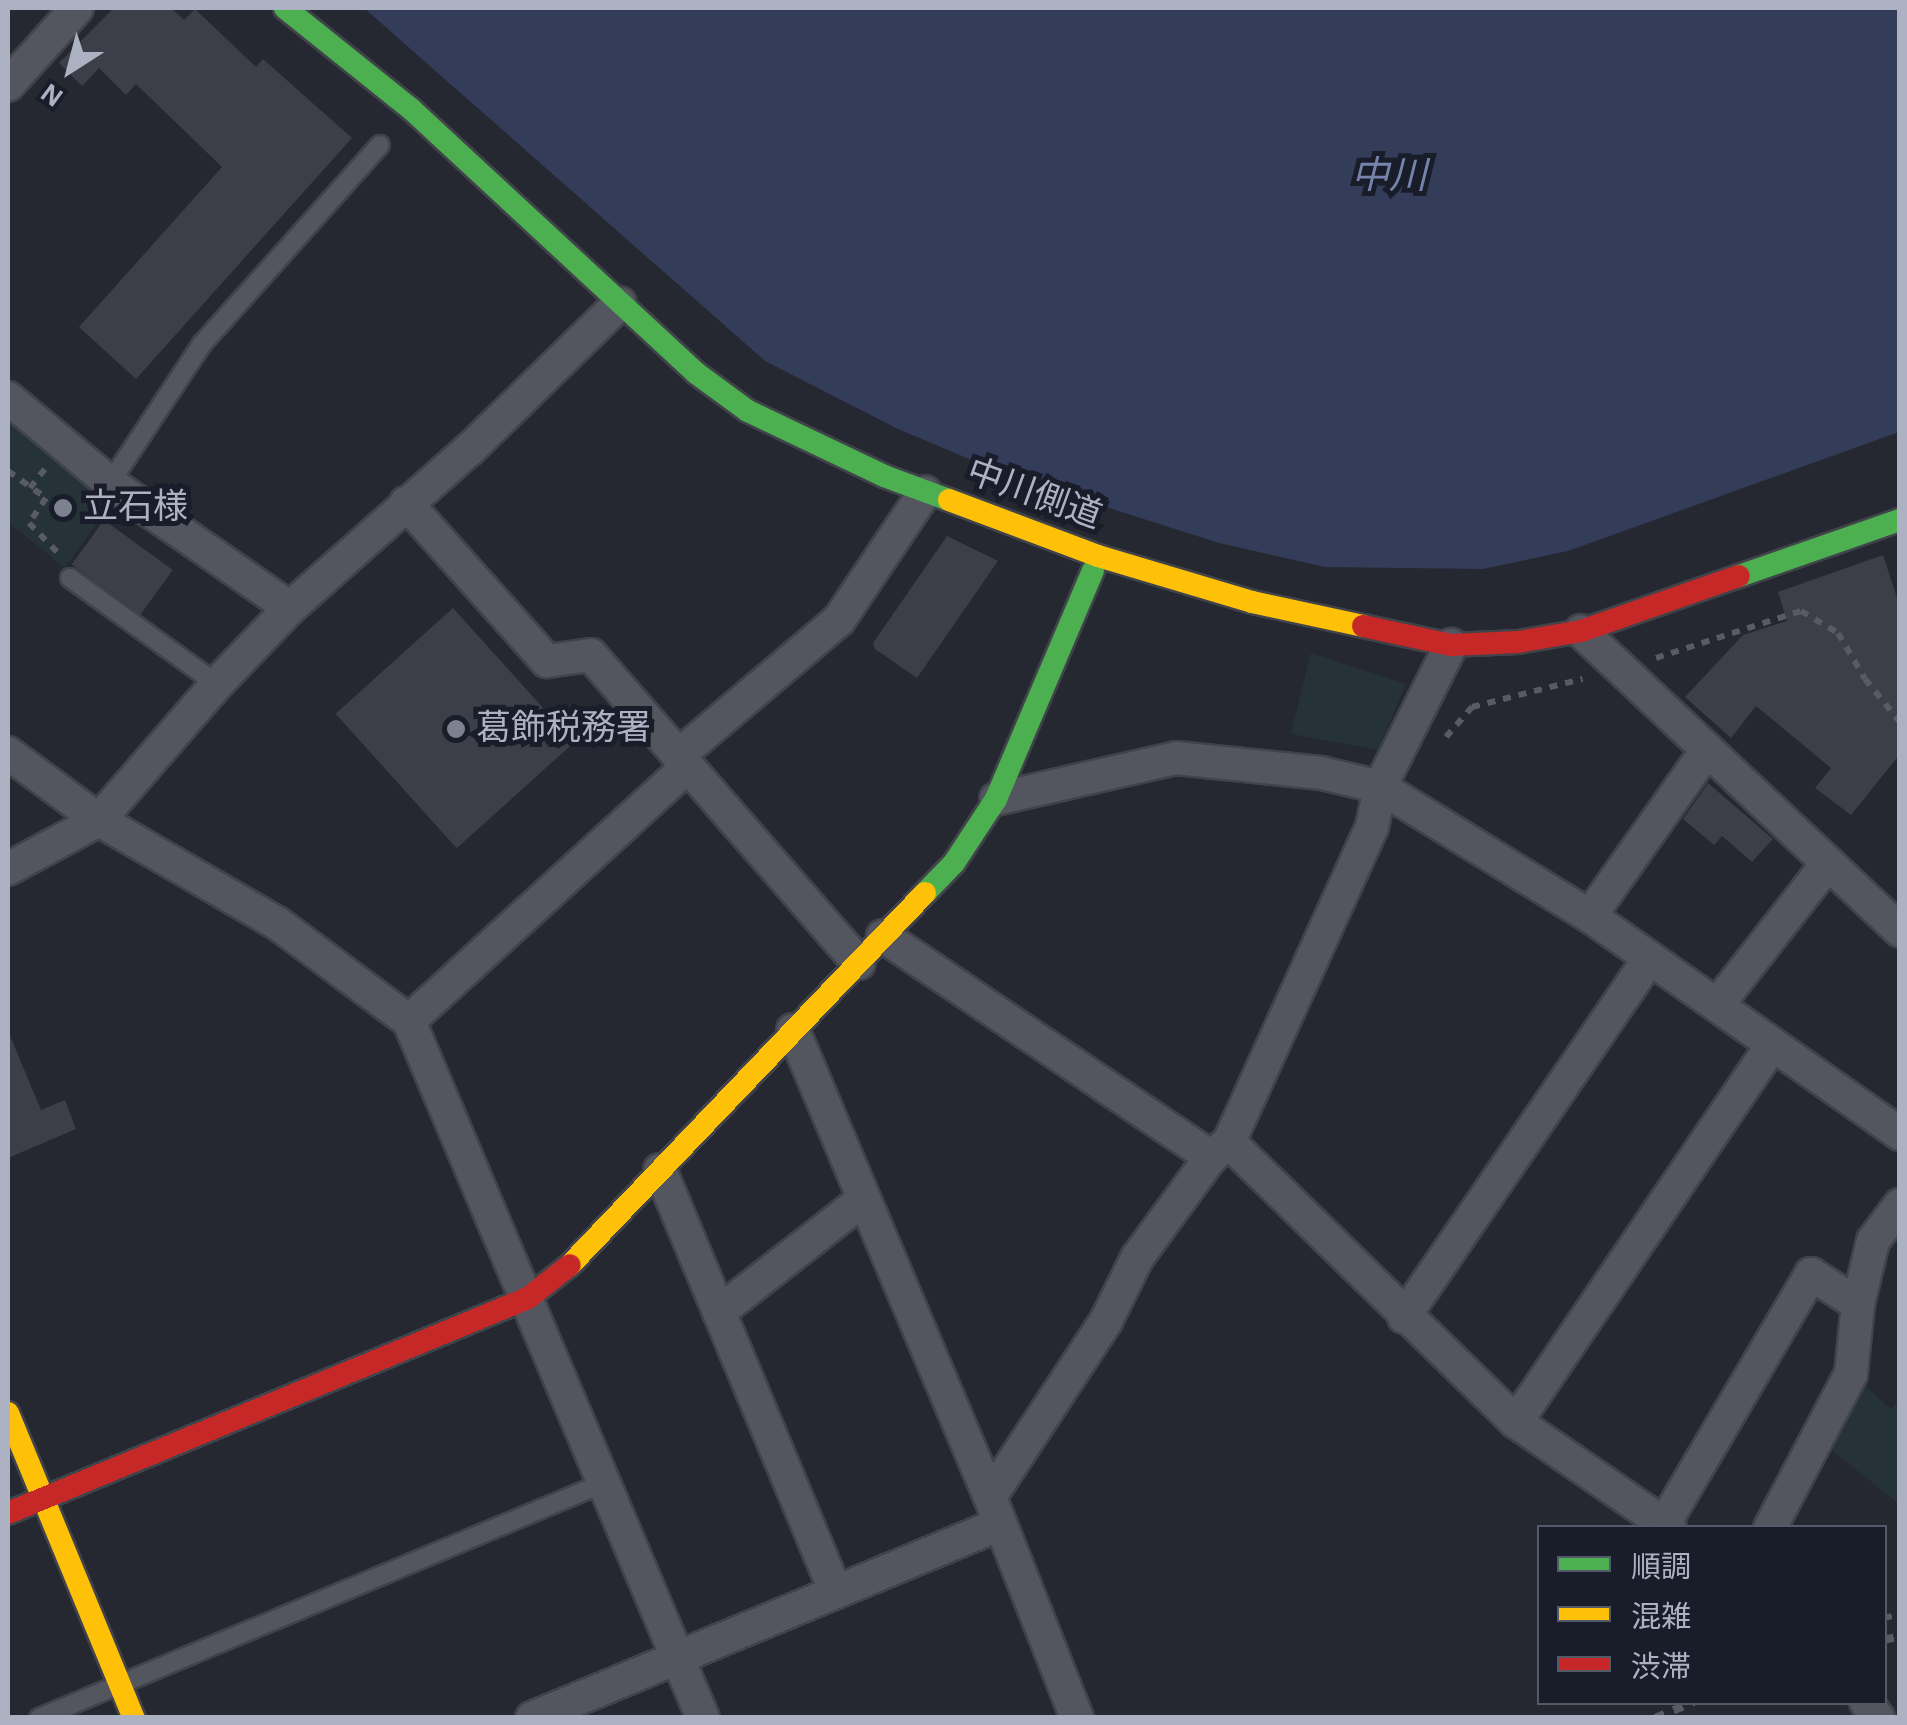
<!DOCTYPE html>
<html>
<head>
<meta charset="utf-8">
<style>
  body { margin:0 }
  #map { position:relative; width:1907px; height:1725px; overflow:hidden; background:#252830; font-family:"Alegreya Sans","Noto Sans JP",sans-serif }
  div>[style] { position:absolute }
  .green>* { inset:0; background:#253339 }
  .water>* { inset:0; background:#333c59 }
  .building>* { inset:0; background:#3c3f47; transform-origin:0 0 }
  .path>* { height:6px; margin-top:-3px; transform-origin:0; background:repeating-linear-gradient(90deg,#585b63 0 8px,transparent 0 16px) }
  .roads { filter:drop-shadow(2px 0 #404349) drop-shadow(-2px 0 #404349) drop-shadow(0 2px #404349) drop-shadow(0 -2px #404349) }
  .lane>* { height:18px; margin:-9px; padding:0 9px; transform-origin:9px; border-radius:9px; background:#54565f }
  .street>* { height:32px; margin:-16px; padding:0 16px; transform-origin:16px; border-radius:16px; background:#54565f }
  .fast>* { height:22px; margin:-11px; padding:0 11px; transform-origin:11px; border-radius:11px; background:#4caf50 }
  .slow>* { height:22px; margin:-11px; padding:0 11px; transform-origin:11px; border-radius:11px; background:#ffc107 }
  .jam>* { height:22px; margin:-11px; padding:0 11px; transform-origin:11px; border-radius:11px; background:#c62828 }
  .rail>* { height:8px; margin-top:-4px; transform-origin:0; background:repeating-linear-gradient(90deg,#585b62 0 10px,transparent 0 20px) }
  .dots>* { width:28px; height:28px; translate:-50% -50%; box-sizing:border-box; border:5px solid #191d2a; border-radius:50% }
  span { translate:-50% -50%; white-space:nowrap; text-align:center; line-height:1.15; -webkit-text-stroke:10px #191d2a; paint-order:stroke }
  .street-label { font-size:35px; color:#adb2c3 }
  .poi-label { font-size:35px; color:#adb2c3 }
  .left { translate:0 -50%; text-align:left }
  .water-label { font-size:38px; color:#7684ab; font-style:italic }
  .frame { position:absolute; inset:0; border:10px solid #adb2c3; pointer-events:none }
  .legend { position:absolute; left:1537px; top:1525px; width:350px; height:180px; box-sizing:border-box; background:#191d2a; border:2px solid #545967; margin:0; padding:12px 18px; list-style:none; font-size:30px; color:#adb2c3 }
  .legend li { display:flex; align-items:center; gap:20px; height:50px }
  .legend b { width:50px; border:2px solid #545967 }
  .north { position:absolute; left:20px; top:20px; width:100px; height:100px; -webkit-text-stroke:8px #191d2a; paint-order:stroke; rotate:216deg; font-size:28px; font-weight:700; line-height:40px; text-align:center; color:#adb2c3 }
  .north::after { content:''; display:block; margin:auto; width:35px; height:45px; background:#adb2c3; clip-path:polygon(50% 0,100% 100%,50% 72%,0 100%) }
</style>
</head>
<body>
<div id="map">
  <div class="green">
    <i style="clip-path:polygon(8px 416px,113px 500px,65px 568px,8px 522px)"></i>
    <i style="clip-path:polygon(1311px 653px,1406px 684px,1378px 750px,1291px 734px)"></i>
    <i style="clip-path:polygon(1862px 1383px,1891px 1409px,1899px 1401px,1899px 1504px,1823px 1443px)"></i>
  </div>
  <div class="water">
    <i style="clip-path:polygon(364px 8px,1899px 8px,1899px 432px,1568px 551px,1483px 569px,1325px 567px,1219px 543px,1012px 477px,898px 429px,765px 361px)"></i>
  </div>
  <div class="building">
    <i style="clip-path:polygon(114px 8px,171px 8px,184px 20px,195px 9px,256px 67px,263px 59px,352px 138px,136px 379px,79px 327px,222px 167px,136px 84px,126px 95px,99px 68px,82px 86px,59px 63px)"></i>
    <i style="left:104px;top:520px;width:85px;height:55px;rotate:36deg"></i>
    <i style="clip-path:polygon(947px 536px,998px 561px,917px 678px,875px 649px,873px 643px)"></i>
    <i style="clip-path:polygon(1883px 555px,1900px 607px,1900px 754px,1851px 815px,1815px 788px,1831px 768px,1756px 706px,1731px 738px,1685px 697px,1743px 635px,1787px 621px,1778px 592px)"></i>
    <i style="left:453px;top:608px;width:181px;height:158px;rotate:48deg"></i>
    <i style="clip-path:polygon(1708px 783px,1773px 839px,1752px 862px,1722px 836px,1714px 845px,1683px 819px)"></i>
    <i style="clip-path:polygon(8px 1031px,41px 1110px,65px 1100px,76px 1129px,8px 1158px)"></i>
  </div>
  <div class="path">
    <i style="left:8px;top:471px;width:47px;rotate:35.4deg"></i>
    <i style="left:46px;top:498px;width:30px;rotate:124deg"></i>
    <i style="left:29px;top:523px;width:46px;rotate:45.9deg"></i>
    <i style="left:30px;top:488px;width:24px;rotate:-52deg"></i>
    <i style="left:1656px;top:658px;width:152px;rotate:-18deg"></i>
    <i style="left:1801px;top:611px;width:43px;rotate:30.7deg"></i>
    <i style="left:1838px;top:633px;width:53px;rotate:59.6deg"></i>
    <i style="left:1865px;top:679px;width:55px;rotate:50.9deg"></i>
    <i style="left:1446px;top:737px;width:40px;rotate:-49deg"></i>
    <i style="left:1472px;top:707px;width:114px;rotate:-14.3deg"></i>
    <i style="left:1884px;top:1618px;width:16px;rotate:-14deg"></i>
  </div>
  <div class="roads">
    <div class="lane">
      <i style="left:110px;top:483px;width:167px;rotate:-56.5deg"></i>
      <i style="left:202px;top:344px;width:267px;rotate:-48.2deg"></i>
      <i style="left:70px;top:578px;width:181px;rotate:35.8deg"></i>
      <i style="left:39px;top:1718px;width:614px;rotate:-22.6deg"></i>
    </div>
    <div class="street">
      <i style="left:8px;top:85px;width:103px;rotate:-48.1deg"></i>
      <i style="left:8px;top:398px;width:133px;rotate:39.8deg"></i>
      <i style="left:110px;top:483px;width:219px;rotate:34.8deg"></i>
      <i style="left:406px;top:503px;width:212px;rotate:48.3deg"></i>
      <i style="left:547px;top:661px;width:44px;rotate:-7.8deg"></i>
      <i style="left:591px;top:655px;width:408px;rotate:49deg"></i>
      <i style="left:1581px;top:631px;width:438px;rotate:43.2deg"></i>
      <i style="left:8px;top:753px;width:113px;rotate:36.4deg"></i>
      <i style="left:99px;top:820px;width:206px;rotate:30.1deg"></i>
      <i style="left:277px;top:923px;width:164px;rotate:36.6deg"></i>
      <i style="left:409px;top:1021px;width:756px;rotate:67.13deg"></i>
      <i style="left:678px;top:756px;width:211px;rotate:-40.2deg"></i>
      <i style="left:839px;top:620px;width:154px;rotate:-56.1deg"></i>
      <i style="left:996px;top:799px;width:185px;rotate:-12.8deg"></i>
      <i style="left:1176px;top:758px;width:146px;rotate:5.9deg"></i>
      <i style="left:1321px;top:773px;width:61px;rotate:13.3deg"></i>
      <i style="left:1380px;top:787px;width:246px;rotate:31.6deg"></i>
      <i style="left:1590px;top:916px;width:379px;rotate:35.1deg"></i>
      <i style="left:8px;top:869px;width:103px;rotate:-28.3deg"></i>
      <i style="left:99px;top:820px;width:180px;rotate:-49.1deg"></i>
      <i style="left:217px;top:684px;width:105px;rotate:-46.2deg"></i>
      <i style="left:290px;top:608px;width:240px;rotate:-41.5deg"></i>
      <i style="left:470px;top:449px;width:209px;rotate:-44.2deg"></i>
      <i style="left:1590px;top:916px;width:203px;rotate:-54.8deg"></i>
      <i style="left:883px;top:936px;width:396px;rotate:34deg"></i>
      <i style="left:1718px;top:1004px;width:179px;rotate:-52deg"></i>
      <i style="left:409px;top:1021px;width:377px;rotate:-42.4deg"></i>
      <i style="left:793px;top:1030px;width:507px;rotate:67.13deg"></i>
      <i style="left:990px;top:1497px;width:238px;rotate:68.5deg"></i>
      <i style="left:1229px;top:1142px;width:401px;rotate:44.3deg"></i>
      <i style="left:1516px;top:1422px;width:187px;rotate:34.5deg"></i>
      <i style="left:660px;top:1170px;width:455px;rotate:67.4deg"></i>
      <i style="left:719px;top:1312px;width:184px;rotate:-37.9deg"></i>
      <i style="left:1404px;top:1317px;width:435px;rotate:-55.6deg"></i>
      <i style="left:1516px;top:1422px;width:456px;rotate:-55.8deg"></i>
      <i style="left:990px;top:1497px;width:211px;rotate:-56.6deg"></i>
      <i style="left:1106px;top:1321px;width:70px;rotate:-63.8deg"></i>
      <i style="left:1137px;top:1258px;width:125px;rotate:-53.8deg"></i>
      <i style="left:1211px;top:1157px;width:23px;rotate:-40deg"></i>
      <i style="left:1229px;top:1142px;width:346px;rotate:-65.6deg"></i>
      <i style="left:1372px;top:827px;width:41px;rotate:-78.7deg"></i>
      <i style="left:1380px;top:787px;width:159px;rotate:-63.4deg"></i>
      <i style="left:1664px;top:1524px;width:290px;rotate:-59.5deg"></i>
      <i style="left:1811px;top:1274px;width:56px;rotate:32.6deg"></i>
      <i style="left:1770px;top:1528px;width:174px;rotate:-62.3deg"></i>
      <i style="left:1851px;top:1374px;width:70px;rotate:-84.3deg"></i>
      <i style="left:1858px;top:1304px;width:65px;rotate:-76.6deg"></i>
      <i style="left:1873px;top:1241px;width:45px;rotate:-53.1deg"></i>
      <i style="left:1866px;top:1702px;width:20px;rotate:53deg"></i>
      <i style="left:532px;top:1718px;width:504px;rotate:-22.5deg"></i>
    </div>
    <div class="fast">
      <i style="left:285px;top:8px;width:161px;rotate:38.7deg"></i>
      <i style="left:411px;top:109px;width:388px;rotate:42.8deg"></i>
      <i style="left:696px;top:373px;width:64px;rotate:36.2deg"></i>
      <i style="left:748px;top:411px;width:151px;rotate:25.5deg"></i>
      <i style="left:884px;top:476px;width:69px;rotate:20.3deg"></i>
      <i style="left:1739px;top:576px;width:170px;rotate:-19.2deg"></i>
      <i style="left:925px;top:893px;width:42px;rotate:-46deg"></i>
      <i style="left:954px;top:863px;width:77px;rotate:-56.7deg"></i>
      <i style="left:996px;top:799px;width:248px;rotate:-67deg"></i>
    </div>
    <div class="slow">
      <i style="left:949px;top:500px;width:159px;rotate:20.6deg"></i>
      <i style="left:1098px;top:556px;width:161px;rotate:16.6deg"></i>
      <i style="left:1252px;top:602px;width:114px;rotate:12.2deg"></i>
      <i style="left:570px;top:1265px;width:514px;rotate:-46.34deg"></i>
      <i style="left:8px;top:1413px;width:330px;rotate:67.6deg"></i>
    </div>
    <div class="jam">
      <i style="left:1363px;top:626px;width:90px;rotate:12.2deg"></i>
      <i style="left:1451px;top:645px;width:67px;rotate:-2.6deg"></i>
      <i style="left:1518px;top:642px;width:64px;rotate:-9.9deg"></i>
      <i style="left:1581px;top:631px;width:167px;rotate:-19.2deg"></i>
      <i style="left:8px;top:1513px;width:563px;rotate:-22.46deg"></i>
      <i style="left:528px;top:1298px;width:53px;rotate:-38.2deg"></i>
    </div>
  </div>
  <div class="rail">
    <i style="left:1884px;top:1640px;width:16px;rotate:-14deg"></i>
    <i style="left:1655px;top:1718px;width:42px;rotate:-22.3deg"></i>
  </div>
  <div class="dots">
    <i style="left:63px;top:508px;background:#7d8290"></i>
    <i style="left:456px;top:729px;background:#7d8290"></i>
  </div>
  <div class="street-label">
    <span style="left:1034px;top:495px;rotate:20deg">中川側道</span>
  </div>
  <div class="poi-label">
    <span class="left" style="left:83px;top:508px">立石様</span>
    <span class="left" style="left:476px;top:729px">葛飾税務署</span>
  </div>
  <div class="water-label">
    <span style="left:1389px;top:178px">中川</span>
  </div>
  <div class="frame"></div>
  <ul class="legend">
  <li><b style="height:12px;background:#4caf50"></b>順調</li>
  <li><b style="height:12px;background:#ffc107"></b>混雑</li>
  <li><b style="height:12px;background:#c62828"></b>渋滞</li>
  </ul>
  <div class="north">N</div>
</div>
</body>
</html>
